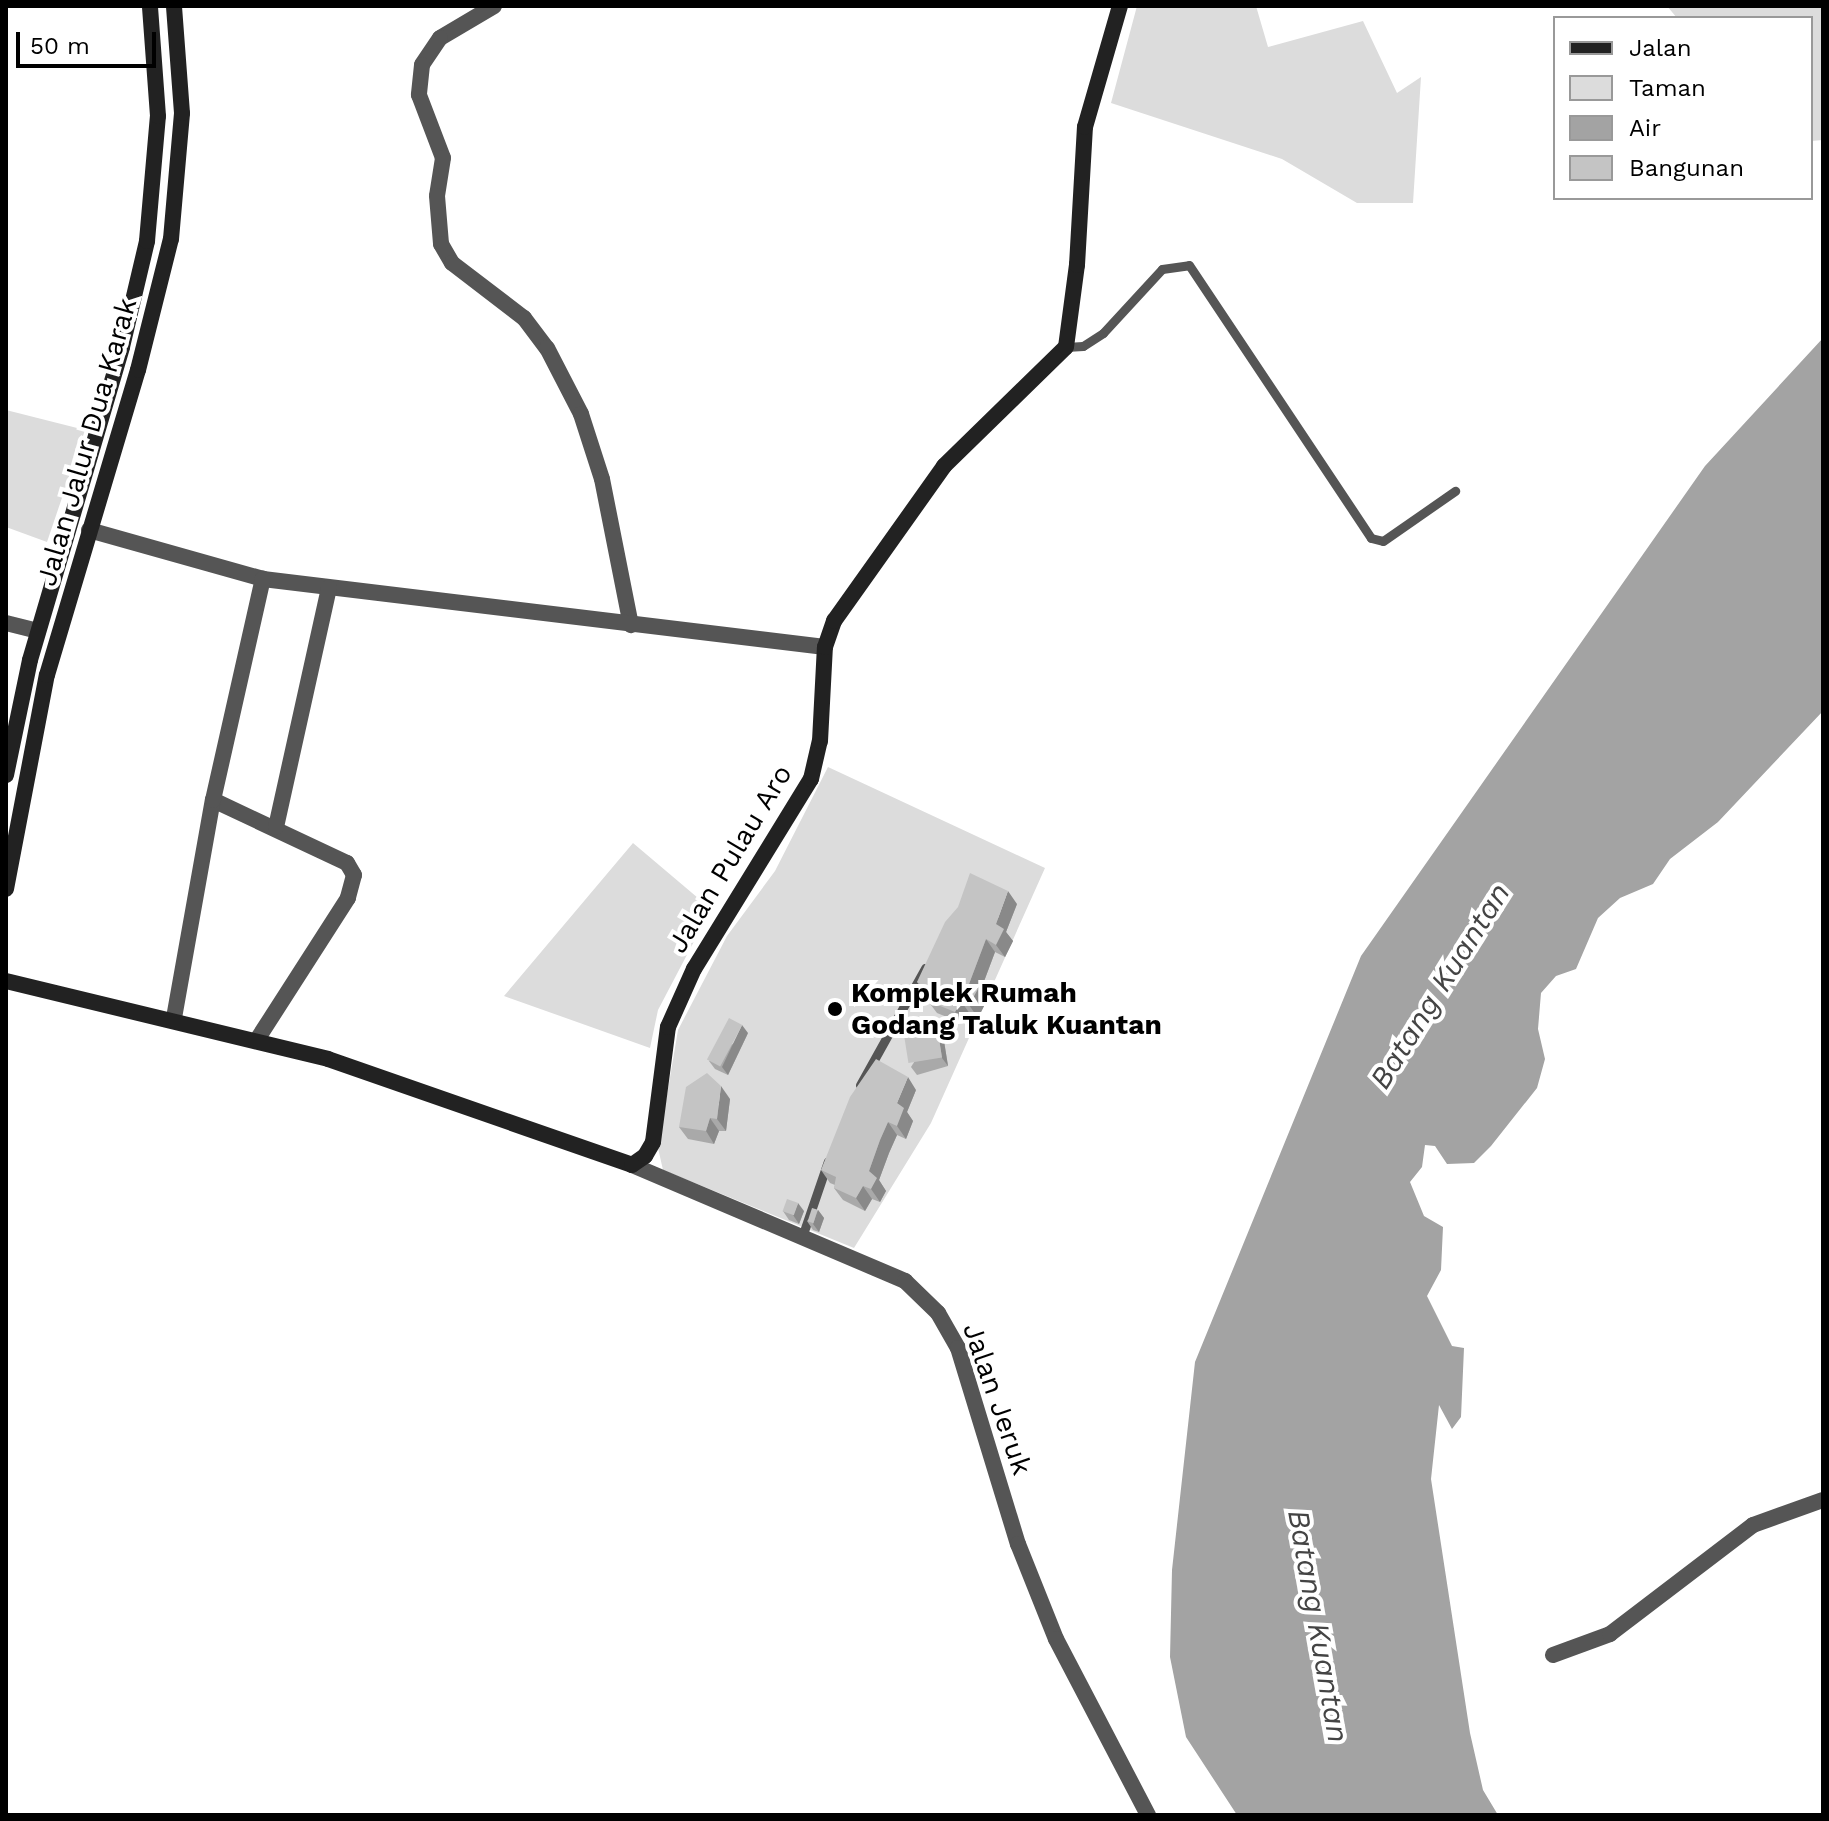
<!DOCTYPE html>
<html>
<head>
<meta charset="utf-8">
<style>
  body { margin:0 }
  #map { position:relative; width:1829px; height:1821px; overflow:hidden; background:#fff; font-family:"Work Sans",sans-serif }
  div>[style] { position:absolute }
  .green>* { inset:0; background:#dcdcdc }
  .water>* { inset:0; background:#a3a3a3 }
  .lane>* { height:9px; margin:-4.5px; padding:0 4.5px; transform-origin:4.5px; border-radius:4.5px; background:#555 }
  .street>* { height:16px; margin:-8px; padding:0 8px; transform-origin:8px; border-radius:8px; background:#555 }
  .secondary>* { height:16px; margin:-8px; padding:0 8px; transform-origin:8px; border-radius:8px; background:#222 }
  .wall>* { inset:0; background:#a9a9a9 }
  .shaded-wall>* { inset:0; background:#898989 }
  .building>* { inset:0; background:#c4c4c4; transform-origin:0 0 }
  .dots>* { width:22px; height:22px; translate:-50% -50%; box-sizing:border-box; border:4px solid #fff; border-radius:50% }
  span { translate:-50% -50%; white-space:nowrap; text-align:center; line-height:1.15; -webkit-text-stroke:8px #fff; paint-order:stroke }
  .street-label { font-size:28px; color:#000 }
  .poi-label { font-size:28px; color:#000; font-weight:700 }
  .left { translate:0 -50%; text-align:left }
  .water-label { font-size:30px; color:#444; font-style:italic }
  .frame { position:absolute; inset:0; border:8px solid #000; pointer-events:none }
  .legend { position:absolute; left:1553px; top:16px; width:260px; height:184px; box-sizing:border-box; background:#fff; border:2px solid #999; margin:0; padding:10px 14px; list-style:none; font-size:24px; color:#000 }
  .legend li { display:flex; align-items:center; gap:16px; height:40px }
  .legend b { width:40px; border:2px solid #999 }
  .scale { position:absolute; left:16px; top:32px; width:140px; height:36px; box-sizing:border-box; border:4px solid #000; border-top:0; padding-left:10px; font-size:24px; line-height:28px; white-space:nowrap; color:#000; -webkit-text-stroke:6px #fff; paint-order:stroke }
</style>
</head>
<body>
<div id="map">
  <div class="green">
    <i style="clip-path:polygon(1137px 6px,1256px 6px,1268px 47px,1363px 21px,1397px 93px,1421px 77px,1413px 203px,1357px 203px,1282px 159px,1111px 103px)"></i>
    <i style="clip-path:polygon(1667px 6px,1823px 6px,1823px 140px,1811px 141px,1811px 18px,1677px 18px)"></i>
    <i style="clip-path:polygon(6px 410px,85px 430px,47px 542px,6px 527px)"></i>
    <i style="clip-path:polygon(828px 767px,1045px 868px,931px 1123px,854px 1248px,663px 1170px,658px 1148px,678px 1030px,727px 936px,775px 871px)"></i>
    <i style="clip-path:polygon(633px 843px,711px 909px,658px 1010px,650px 1048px,504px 996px)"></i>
  </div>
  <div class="water">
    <i style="clip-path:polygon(1823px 338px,1823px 711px,1718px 822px,1670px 859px,1653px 884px,1620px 898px,1598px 918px,1576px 969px,1556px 976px,1541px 993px,1538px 1029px,1545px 1059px,1537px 1088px,1491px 1146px,1474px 1163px,1447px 1164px,1435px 1146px,1425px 1145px,1422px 1167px,1410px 1182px,1424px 1216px,1443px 1227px,1441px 1270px,1427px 1296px,1452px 1346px,1464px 1348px,1461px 1417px,1452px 1429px,1439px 1405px,1431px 1479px,1470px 1733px,1483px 1790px,1498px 1815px,1237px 1815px,1186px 1737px,1170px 1657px,1172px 1570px,1195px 1362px,1361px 956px,1705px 466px)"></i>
  </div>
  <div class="lane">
    <i style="left:1066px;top:347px;width:17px;rotate:-3deg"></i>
    <i style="left:1083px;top:346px;width:24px;rotate:-33deg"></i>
    <i style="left:1103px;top:333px;width:87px;rotate:-47.3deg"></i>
    <i style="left:1162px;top:269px;width:27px;rotate:-8deg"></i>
    <i style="left:1189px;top:265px;width:328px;rotate:56.3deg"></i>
    <i style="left:1371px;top:538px;width:12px;rotate:14deg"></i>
    <i style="left:1383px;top:541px;width:88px;rotate:-34.8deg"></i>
    <i style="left:860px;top:1085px;width:134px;rotate:-60.9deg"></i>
    <i style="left:802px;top:1237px;width:80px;rotate:-71.1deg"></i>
  </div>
  <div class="street">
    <i style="left:494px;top:6px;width:63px;rotate:149.3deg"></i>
    <i style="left:440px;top:38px;width:32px;rotate:124deg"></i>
    <i style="left:422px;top:65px;width:30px;rotate:96deg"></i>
    <i style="left:419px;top:95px;width:67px;rotate:69.1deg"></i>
    <i style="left:443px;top:158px;width:38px;rotate:99deg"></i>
    <i style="left:437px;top:196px;width:48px;rotate:85.2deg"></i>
    <i style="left:441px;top:244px;width:22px;rotate:60deg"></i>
    <i style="left:452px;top:263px;width:91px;rotate:37.4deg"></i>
    <i style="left:524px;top:318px;width:38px;rotate:53deg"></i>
    <i style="left:547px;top:348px;width:74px;rotate:62.7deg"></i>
    <i style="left:581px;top:414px;width:68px;rotate:72.1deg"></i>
    <i style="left:602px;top:479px;width:149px;rotate:78.8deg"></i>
    <i style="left:89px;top:530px;width:181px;rotate:15.7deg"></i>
    <i style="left:263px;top:579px;width:566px;rotate:6.9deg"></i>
    <i style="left:6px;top:623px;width:33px;rotate:14deg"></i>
    <i style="left:213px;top:800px;width:148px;rotate:25.2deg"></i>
    <i style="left:347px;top:863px;width:14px;rotate:60deg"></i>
    <i style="left:354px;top:875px;width:24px;rotate:105deg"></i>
    <i style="left:348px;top:898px;width:169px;rotate:122.7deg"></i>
    <i style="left:276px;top:827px;width:245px;rotate:-77.5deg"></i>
    <i style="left:174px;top:1018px;width:221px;rotate:-79.9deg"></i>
    <i style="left:213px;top:800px;width:227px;rotate:-77.3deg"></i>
    <i style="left:632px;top:1165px;width:297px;rotate:23deg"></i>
    <i style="left:905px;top:1281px;width:46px;rotate:44.1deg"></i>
    <i style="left:938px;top:1313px;width:40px;rotate:60.3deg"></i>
    <i style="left:958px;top:1348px;width:205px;rotate:73deg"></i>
    <i style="left:1018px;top:1544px;width:102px;rotate:68.2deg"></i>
    <i style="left:1056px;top:1639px;width:199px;rotate:62.4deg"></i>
    <i style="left:1553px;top:1655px;width:61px;rotate:-20.2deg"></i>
    <i style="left:1610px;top:1634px;width:180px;rotate:-37.3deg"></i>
    <i style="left:1753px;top:1525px;width:74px;rotate:-19.7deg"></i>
  </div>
  <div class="secondary">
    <i style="left:6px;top:775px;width:117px;rotate:-78.2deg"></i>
    <i style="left:30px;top:660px;width:326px;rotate:-73.6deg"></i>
    <i style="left:122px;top:347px;width:109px;rotate:-76.7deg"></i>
    <i style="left:147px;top:241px;width:125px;rotate:-85deg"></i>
    <i style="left:158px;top:116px;width:110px;rotate:-94.2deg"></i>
    <i style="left:6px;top:889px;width:218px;rotate:-79.2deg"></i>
    <i style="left:47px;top:675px;width:318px;rotate:-73.4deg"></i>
    <i style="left:138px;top:370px;width:135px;rotate:-75.9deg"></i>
    <i style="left:171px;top:239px;width:126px;rotate:-85deg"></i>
    <i style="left:182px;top:113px;width:107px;rotate:-94.3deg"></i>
    <i style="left:6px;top:981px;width:331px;rotate:13.6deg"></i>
    <i style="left:328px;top:1059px;width:322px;rotate:19.2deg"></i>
    <i style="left:632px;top:1165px;width:16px;rotate:-35deg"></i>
    <i style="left:645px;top:1156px;width:16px;rotate:-60deg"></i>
    <i style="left:653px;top:1142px;width:116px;rotate:-82.6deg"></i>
    <i style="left:668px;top:1027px;width:64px;rotate:-65.9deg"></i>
    <i style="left:694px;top:969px;width:223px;rotate:-58.4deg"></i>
    <i style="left:811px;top:779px;width:39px;rotate:-77deg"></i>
    <i style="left:820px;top:741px;width:94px;rotate:-87deg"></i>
    <i style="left:825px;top:647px;width:28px;rotate:-71deg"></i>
    <i style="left:834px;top:621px;width:190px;rotate:-54.6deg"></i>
    <i style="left:944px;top:466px;width:170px;rotate:-44.3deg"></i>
    <i style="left:1066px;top:347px;width:83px;rotate:-82.4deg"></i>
    <i style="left:1077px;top:265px;width:138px;rotate:-86.7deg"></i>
    <i style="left:1085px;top:127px;width:126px;rotate:-73.9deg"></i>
  </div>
  <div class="wall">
    <i style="clip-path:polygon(1017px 904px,1006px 932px,1013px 941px,1005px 957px,995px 952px,980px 992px,986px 1002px,978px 1018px,970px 1014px,964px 1024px,937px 1013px,928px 1001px,930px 997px,926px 995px,917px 982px)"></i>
    <i style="clip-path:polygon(937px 1026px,943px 1035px,948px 1066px,917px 1075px,911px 1067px)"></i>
    <i style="clip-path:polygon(748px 1033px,728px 1075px,715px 1069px,709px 1061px)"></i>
    <i style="clip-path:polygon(916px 1090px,907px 1112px,913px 1121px,906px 1139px,897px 1135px,889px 1153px,879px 1180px,886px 1191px,880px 1202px,872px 1199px,865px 1211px,843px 1200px,834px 1188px,835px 1185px,830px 1183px,821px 1170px)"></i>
    <i style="clip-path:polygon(730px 1099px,726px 1131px,719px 1131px,714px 1144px,688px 1139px,679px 1127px)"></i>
    <i style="clip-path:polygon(818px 1210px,824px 1218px,819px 1232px,813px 1230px,807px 1221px)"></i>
    <i style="clip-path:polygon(783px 1211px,804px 1211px,799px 1224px,789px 1220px)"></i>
  </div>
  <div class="shaded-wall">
    <i style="clip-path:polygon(1008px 891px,1017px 904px,1006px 932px,1013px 941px,1005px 957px,996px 945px,996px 924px)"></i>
    <i style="clip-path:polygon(986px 939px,995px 952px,980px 992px,986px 1002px,978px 1018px,969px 1005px,969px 984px)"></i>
    <i style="clip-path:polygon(961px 1001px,970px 1014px,964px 1024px,955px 1012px)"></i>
    <i style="clip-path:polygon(742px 1025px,748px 1033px,728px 1075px,722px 1067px)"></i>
    <i style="clip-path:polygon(937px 1026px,943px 1035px,948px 1066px,942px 1058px)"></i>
    <i style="clip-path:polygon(908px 1077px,916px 1090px,907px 1112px,913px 1121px,906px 1139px,897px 1126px,897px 1103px)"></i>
    <i style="clip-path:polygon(721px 1086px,730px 1099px,726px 1131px,717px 1119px)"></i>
    <i style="clip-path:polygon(710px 1118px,719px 1131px,714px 1144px,706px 1131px)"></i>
    <i style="clip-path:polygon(888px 1122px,897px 1135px,889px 1153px,879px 1180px,886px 1191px,880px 1202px,871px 1189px,869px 1171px,880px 1140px)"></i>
    <i style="clip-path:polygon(863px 1186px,872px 1199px,865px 1211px,856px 1198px)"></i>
    <i style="clip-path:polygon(798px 1203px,804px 1211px,799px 1224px,793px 1215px)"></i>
    <i style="clip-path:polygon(818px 1210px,824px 1218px,819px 1232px,813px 1224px)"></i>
  </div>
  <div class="building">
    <i style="clip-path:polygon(970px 873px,1008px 891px,996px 924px,1004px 929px,996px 945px,986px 939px,969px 984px,978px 989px,969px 1005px,961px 1001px,955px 1012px,928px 1001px,931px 991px,917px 982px,945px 922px,958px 907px)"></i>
    <i style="left:729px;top:1018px;width:15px;height:47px;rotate:28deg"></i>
    <i style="left:937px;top:1026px;width:32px;height:34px;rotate:81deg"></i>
    <i style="clip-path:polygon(876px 1059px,908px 1077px,897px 1103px,904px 1108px,897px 1126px,888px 1122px,880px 1140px,869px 1171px,877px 1178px,871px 1189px,863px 1186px,856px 1198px,834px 1188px,836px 1177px,821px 1170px,850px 1097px)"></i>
    <i style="clip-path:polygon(707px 1073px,721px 1086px,717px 1119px,710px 1118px,706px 1131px,679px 1127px,686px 1087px)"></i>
    <i style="left:787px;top:1199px;width:12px;height:13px;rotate:20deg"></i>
    <i style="left:812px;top:1208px;width:6px;height:14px;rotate:18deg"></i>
  </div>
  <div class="dots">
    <i style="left:835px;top:1009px;background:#000"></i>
  </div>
  <div class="street-label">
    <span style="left:87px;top:442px;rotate:-74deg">Jalan Jalur Dua Karak</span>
    <span style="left:730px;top:859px;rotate:-59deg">Jalan Pulau Aro</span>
    <span style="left:997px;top:1399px;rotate:71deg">Jalan Jeruk</span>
  </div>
  <div class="poi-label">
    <span class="left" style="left:851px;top:1009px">Komplek Rumah<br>Godang Taluk Kuantan</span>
  </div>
  <div class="water-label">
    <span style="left:1440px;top:986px;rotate:-58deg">Batang Kuantan</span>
    <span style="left:1318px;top:1626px;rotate:80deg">Batang Kuantan</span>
  </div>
  <div class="frame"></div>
  <ul class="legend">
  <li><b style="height:10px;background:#222"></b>Jalan</li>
  <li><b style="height:22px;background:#dcdcdc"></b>Taman</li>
  <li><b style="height:22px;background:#a3a3a3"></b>Air</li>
  <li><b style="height:22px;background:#c4c4c4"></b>Bangunan</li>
  </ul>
  <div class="scale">50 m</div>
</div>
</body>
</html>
